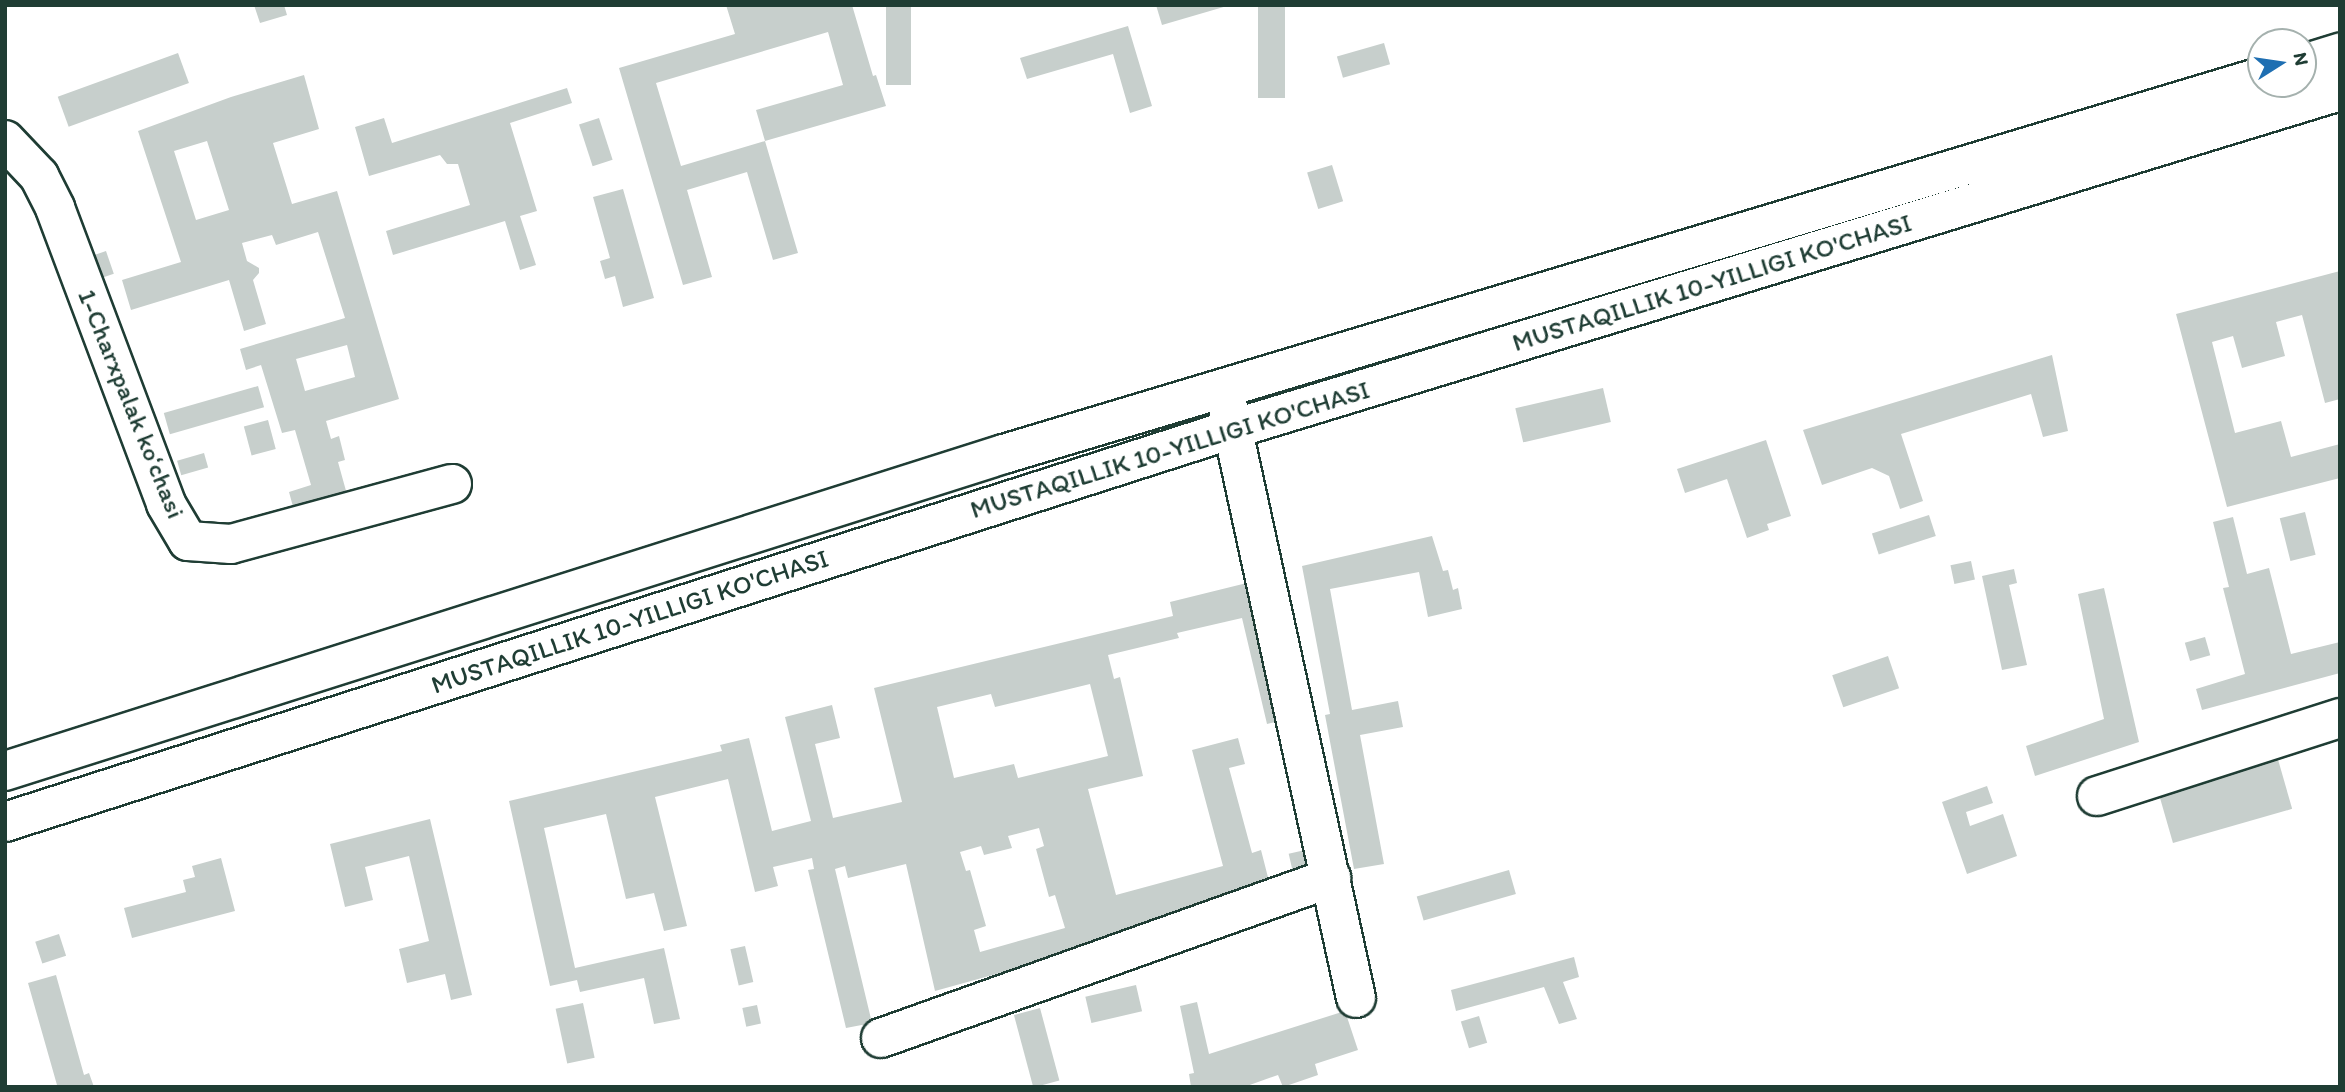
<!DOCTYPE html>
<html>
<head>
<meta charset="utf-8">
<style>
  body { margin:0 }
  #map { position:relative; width:2345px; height:1092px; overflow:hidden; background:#fff; font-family:Itim,sans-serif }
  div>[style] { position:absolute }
  .building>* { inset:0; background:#c7cfcc; transform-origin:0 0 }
  .roads { filter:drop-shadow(2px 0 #1f3d34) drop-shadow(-2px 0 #1f3d34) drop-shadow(0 2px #1f3d34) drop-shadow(0 -2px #1f3d34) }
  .minor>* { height:38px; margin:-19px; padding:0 19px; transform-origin:19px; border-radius:19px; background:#fff }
  .major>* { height:38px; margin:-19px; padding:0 19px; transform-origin:19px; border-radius:19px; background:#fff }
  span { translate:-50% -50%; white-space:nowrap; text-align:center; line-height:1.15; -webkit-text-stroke:6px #fff; paint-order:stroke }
  .street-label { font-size:26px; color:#1f3d34 }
  .frame { position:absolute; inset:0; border:7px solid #1f3d34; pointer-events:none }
  .north { position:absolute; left:2247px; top:28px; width:70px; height:70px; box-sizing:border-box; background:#fff; border:2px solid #a5b1ae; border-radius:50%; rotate:78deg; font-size:19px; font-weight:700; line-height:28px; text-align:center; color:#1f3d34 }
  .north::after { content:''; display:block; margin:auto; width:24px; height:32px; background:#1f6fb2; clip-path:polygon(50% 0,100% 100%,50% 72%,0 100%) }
</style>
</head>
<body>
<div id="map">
  <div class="building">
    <i style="clip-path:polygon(254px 5px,284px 5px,287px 15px,260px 23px)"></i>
    <i style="clip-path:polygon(726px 5px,852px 5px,873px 76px,876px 75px,886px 106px,765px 141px,756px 110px,843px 85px,828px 32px,656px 83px,681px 166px,765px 141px,798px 253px,773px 260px,747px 172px,687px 190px,712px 277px,683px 285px,619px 68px,735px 34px)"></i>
    <i style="left:886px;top:5px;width:25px;height:80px"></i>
    <i style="clip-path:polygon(1156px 5px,1227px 5px,1227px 6px,1162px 25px)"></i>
    <i style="left:1258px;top:5px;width:27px;height:93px"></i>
    <i style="clip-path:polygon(1128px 26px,1152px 106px,1130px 113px,1113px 54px,1027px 79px,1020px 58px)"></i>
    <i style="left:1384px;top:43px;width:22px;height:49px;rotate:74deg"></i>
    <i style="left:178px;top:53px;width:32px;height:128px;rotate:70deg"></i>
    <i style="clip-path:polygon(evenodd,304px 75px,319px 129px,273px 143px,292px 204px,337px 191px,399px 399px,326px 421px,331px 439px,339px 436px,345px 460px,338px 462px,348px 498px,295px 514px,289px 492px,311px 485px,295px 430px,282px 433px,261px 365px,246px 370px,240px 349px,345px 318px,318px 232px,276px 245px,272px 235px,242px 243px,247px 261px,259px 268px,259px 273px,253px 280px,266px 324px,244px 331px,229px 280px,131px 310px,122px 280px,181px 262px,138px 131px,231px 97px,304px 75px,207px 141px,229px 210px,196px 220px,174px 151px,207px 141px,304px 75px,347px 345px,355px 377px,305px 391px,296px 359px,347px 345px)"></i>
    <i style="clip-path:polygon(567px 88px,572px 103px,510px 123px,537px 211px,520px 216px,536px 265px,520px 270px,505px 221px,393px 255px,386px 231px,470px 205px,458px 164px,447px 164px,440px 155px,369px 176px,355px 127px,384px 118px,392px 143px)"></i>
    <i style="left:599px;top:118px;width:44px;height:21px;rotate:72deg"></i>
    <i style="left:1332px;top:165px;width:38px;height:26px;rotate:73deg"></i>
    <i style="clip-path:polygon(623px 189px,654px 298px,623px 307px,615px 276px,605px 279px,600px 261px,610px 258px,593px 197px)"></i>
    <i style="left:106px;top:251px;width:24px;height:21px;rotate:71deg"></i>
    <i style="clip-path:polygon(2340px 271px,2340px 399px,2325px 403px,2302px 315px,2276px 322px,2285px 356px,2242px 368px,2233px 336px,2212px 342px,2235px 433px,2281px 421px,2291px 457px,2340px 444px,2340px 478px,2227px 507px,2176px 314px)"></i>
    <i style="clip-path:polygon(2052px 355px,2068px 431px,2043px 437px,2031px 394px,1901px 434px,1923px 501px,1900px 509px,1889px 476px,1872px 468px,1822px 485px,1803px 430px)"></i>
    <i style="left:258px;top:386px;width:22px;height:98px;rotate:74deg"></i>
    <i style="left:1603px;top:388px;width:35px;height:90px;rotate:77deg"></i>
    <i style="left:268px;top:420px;width:30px;height:25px;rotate:75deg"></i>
    <i style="clip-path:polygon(1766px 440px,1791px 516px,1767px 524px,1769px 530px,1747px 538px,1727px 479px,1685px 493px,1677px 469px)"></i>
    <i style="left:204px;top:453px;width:15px;height:28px;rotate:74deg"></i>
    <i style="left:2305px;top:512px;width:44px;height:26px;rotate:76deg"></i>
    <i style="left:1929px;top:515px;width:22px;height:60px;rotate:72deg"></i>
    <i style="clip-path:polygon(2233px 517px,2247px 574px,2269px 568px,2291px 654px,2340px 642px,2340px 673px,2202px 710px,2196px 689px,2245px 674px,2223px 588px,2229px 587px,2213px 522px)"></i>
    <i style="clip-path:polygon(1432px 536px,1443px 571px,1448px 570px,1453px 590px,1458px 588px,1462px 609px,1428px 617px,1419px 572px,1330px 589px,1352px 710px,1398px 701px,1403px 727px,1360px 735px,1384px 864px,1354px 869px,1325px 715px,1330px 714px,1302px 566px)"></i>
    <i style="left:1971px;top:561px;width:19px;height:21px;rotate:78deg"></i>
    <i style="clip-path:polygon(2014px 569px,2017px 583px,2009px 585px,2027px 665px,2002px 670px,1982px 576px)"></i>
    <i style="clip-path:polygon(evenodd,1263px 579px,1296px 717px,1267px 724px,1242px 618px,1177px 633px,1179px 638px,1108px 655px,1114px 679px,1120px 677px,1143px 776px,1088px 789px,1116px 895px,1223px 866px,1192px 750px,1238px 738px,1245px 764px,1229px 768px,1252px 853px,1261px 850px,1273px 897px,935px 991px,906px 864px,848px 878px,845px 866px,835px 869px,872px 1023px,846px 1028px,808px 870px,814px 869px,812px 858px,773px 867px,778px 886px,755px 892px,728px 779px,655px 797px,687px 926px,664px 931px,654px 893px,626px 899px,606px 814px,544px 828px,575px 968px,664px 948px,680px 1019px,654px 1024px,644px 978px,580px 992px,577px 980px,550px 986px,509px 801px,722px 751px,720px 745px,749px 738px,772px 831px,811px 821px,785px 717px,832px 705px,840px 738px,815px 744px,833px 818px,902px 802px,874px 688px,1173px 616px,1170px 602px,1263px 579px,1090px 684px,1108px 756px,1018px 778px,1014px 764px,954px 778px,937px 707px,991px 694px,995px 707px,1090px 684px,1263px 579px,1039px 828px,1044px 846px,1036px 849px,1049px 897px,1055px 895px,1065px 928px,980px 952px,974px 930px,986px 926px,970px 870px,966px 871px,960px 852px,981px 846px,984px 855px,1012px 848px,1008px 836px,1039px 828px)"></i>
    <i style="clip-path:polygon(2104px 588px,2139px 742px,2035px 776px,2026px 746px,2104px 719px,2078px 594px)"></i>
    <i style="left:2205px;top:637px;width:19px;height:21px;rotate:74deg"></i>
    <i style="left:1888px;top:656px;width:34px;height:59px;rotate:71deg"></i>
    <i style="left:2277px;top:756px;width:55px;height:124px;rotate:74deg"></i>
    <i style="clip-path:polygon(1987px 786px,1993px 803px,1966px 812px,1970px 826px,2003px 814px,2017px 856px,1967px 874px,1942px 802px)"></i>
    <i style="clip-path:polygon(430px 819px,472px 995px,451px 1000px,445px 974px,407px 983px,399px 949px,429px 941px,409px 856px,365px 867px,373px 900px,345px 907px,330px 844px)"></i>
    <i style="left:1314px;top:848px;width:23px;height:26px;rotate:77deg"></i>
    <i style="clip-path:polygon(221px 858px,235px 911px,132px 938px,124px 908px,186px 892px,183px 880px,195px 877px,192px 866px)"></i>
    <i style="left:1509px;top:870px;width:25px;height:96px;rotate:74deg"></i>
    <i style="left:59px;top:934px;width:23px;height:25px;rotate:72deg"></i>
    <i style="left:745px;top:946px;width:37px;height:15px;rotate:77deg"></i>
    <i style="clip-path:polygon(1574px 957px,1579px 977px,1563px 982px,1577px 1019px,1559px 1024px,1544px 987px,1456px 1011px,1451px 990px)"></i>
    <i style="clip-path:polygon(56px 975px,84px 1075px,89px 1073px,94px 1087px,52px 1087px,57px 1085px,28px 983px)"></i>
    <i style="left:1136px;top:985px;width:27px;height:52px;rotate:77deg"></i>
    <i style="clip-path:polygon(1197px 1002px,1209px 1054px,1345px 1011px,1358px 1050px,1315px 1064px,1318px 1075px,1283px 1087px,1278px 1075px,1244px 1087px,1191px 1087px,1189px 1074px,1194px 1073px,1180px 1006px)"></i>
    <i style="left:583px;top:1003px;width:56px;height:28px;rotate:78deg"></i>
    <i style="left:757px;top:1005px;width:19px;height:15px;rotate:78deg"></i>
    <i style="left:1040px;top:1008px;width:75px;height:27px;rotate:75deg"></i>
    <i style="left:1479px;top:1016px;width:28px;height:19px;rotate:73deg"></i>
  </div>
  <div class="roads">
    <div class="minor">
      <i style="left:5px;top:140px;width:50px;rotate:46.6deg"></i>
      <i style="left:39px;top:176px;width:36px;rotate:63deg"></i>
      <i style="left:55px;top:208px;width:316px;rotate:69.4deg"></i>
      <i style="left:166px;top:504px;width:43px;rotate:59.3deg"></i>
      <i style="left:188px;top:541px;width:43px;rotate:4deg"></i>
      <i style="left:231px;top:544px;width:229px;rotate:-15.2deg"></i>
      <i style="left:1224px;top:389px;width:623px;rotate:77.77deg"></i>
      <i style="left:2097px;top:796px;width:255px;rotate:-17.8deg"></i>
      <i style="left:881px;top:1038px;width:478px;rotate:-19.6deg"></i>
    </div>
    <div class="major">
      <i style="left:2303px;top:64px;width:39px;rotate:-17deg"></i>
      <i style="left:5px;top:771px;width:1048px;rotate:-17.61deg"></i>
      <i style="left:1004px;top:454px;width:1312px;rotate:-16.7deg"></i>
      <i style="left:5px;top:822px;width:1289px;rotate:-17.75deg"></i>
      <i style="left:1233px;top:429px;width:1157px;rotate:-16.98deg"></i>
    </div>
  </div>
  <div class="street-label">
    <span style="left:1712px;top:283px;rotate:-17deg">MUSTAQILLIK 10-YILLIGI KO'CHASI</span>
    <span style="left:131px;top:404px;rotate:68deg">1-Charxpalak koʻchasi</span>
    <span style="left:1170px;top:450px;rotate:-17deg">MUSTAQILLIK 10-YILLIGI KO'CHASI</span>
    <span style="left:630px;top:622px;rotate:-18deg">MUSTAQILLIK 10-YILLIGI KO'CHASI</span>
  </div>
  <div class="frame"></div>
  <div class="north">N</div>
</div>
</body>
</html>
